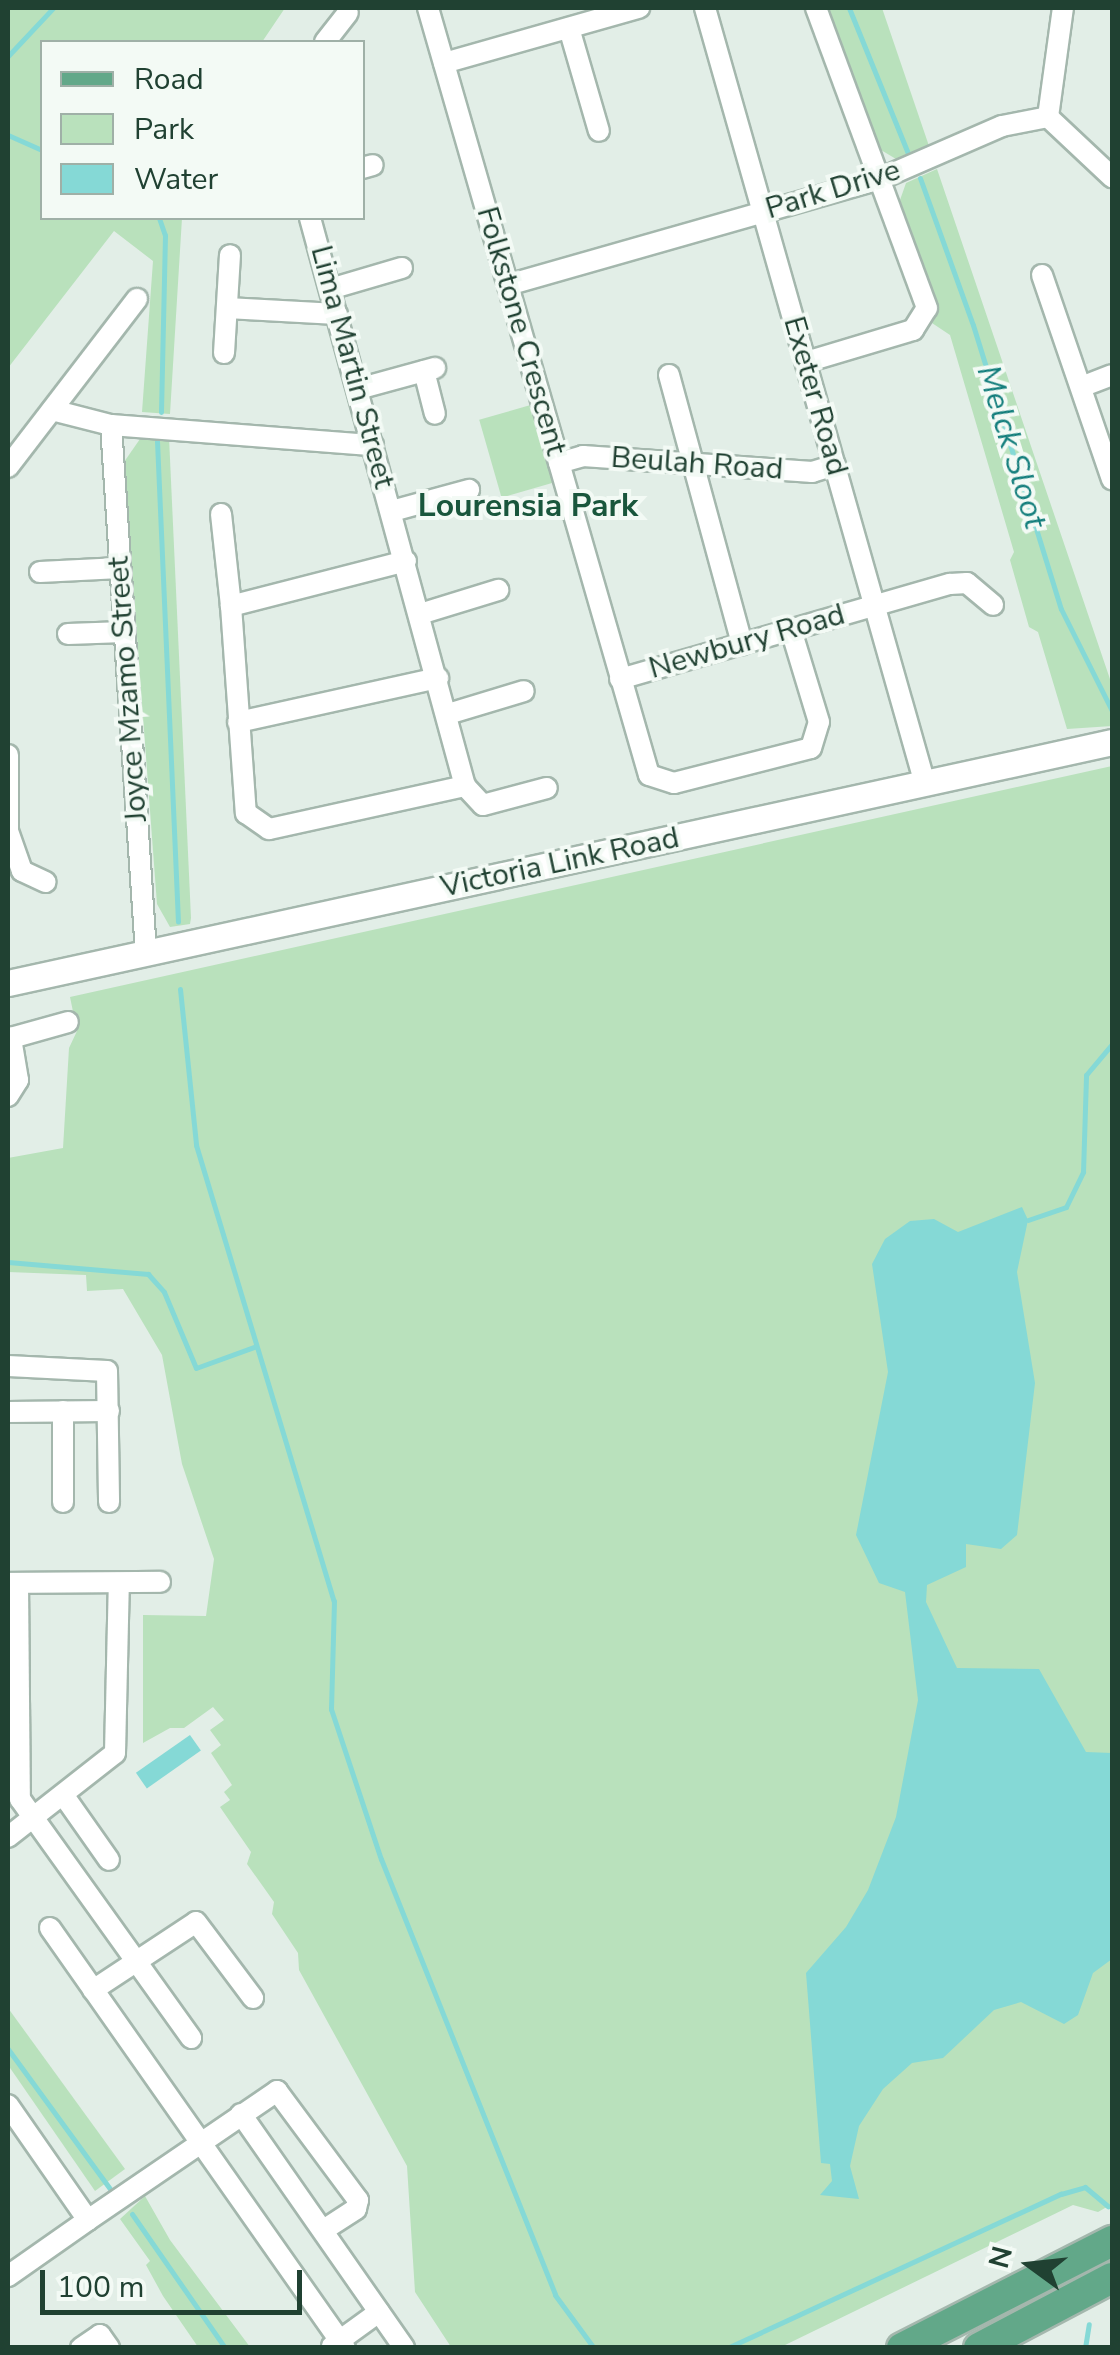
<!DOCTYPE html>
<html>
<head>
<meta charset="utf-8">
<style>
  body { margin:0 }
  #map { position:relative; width:1120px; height:2355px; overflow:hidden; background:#e2eee7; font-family:"Nunito Sans",sans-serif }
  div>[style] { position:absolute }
  .green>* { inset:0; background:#b9e1bc; transform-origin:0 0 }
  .water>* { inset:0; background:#85d9d6; transform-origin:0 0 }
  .stream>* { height:5px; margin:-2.5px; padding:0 2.5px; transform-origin:2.5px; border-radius:2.5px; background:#85d9d6 }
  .roads { filter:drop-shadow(2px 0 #a4b7ad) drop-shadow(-2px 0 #a4b7ad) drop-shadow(0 2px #a4b7ad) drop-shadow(0 -2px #a4b7ad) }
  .minor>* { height:20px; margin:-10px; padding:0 10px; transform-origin:10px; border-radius:10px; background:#fff }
  .tertiary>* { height:25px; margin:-12.5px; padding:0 12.5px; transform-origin:12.5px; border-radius:12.5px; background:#fff }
  .primary>* { height:30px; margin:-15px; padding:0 15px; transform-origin:15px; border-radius:15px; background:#62a889 }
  span { translate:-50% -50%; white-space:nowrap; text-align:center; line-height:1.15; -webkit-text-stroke:8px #f3faf5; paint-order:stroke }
  .street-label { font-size:30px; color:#204132 }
  .water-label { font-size:32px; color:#137e7c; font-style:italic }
  .neighbourhood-label { font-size:32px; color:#19563c; font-weight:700 }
  .frame { position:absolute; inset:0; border:10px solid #204132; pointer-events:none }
  .legend { position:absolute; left:40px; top:40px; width:325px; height:180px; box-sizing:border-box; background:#f3faf5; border:2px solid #9fb0a7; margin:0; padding:12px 18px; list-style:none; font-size:30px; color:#204132 }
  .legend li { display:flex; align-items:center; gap:20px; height:50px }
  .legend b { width:50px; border:2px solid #9fb0a7 }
  .north { position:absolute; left:980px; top:2215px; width:100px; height:100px; -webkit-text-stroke:8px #f3faf5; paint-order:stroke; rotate:285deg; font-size:28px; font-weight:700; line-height:40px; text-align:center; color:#204132 }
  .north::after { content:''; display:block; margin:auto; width:35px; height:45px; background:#204132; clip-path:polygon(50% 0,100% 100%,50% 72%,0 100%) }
  .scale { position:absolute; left:40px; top:2270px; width:262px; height:45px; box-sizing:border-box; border:5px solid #204132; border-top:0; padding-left:12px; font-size:30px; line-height:35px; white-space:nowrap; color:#204132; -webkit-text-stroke:8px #f3faf5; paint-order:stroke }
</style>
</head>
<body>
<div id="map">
  <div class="green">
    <i style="clip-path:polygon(8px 8px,285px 8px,262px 42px,42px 42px,42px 218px,182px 218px,170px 414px,142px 412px,153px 261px,114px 231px,8px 368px)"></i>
    <i style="clip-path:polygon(828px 8px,882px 8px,929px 146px,896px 159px,881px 150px)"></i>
    <i style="clip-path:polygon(937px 169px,1112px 685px,1112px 726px,1067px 729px,1038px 632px,1029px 627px,1010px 560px,1014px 552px,950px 335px,932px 323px,937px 303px,900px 200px,906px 183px)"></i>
    <i style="left:534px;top:404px;width:81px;height:57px;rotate:74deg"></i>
    <i style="clip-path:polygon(169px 437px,191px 918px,190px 924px,170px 927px,157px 904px,124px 462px,140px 439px)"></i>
    <i style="clip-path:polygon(1112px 766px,1112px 2204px,1098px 2212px,1073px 2205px,781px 2347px,451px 2347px,415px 2292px,407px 2166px,299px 1970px,298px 1953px,272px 1914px,274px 1902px,247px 1864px,251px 1852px,220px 1807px,230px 1800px,224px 1792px,232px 1785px,211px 1753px,221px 1745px,210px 1730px,224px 1720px,213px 1707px,184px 1728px,170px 1728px,143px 1743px,143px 1615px,206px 1616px,214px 1559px,182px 1464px,162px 1355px,123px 1289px,87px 1291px,86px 1275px,8px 1272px,8px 1158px,63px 1148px,69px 1048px,77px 1031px,70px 997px)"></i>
    <i style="clip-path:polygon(8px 2008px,125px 2169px,95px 2191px,8px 2065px)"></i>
    <i style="clip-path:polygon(145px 2196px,170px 2240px,250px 2347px,198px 2347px,163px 2296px,146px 2265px,150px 2261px,120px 2219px)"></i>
  </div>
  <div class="water">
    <i style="clip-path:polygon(1022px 1207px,1028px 1220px,1017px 1272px,1035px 1383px,1017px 1535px,1001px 1549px,966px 1544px,966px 1567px,927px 1585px,926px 1602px,957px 1668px,1039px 1669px,1086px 1752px,1112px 1753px,1112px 1959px,1093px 1973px,1078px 2015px,1064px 2024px,1021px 2002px,994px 2010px,943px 2058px,912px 2063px,883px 2089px,859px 2126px,850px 2166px,859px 2199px,820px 2195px,832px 2181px,830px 2164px,821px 2163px,806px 1973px,846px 1927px,868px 1890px,896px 1817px,918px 1700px,905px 1592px,879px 1583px,856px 1535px,888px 1372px,872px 1264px,885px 1239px,910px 1221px,934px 1219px,958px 1232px)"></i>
    <i style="left:190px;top:1735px;width:19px;height:66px;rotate:55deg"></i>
  </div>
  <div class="stream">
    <i style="left:849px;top:8px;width:157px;rotate:67.9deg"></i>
    <i style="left:8px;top:56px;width:66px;rotate:-46.8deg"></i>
    <i style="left:8px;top:135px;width:37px;rotate:24deg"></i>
    <i style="left:920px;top:178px;width:156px;rotate:70.2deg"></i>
    <i style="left:973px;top:325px;width:297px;rotate:72.8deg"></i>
    <i style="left:1061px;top:609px;width:114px;rotate:63.4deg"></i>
    <i style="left:159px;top:218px;width:18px;rotate:71deg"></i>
    <i style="left:165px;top:235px;width:177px;rotate:91.3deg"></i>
    <i style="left:157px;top:441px;width:481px;rotate:87.5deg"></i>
    <i style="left:1112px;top:931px;width:6px;rotate:90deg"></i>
    <i style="left:180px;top:989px;width:157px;rotate:84.1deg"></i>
    <i style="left:196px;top:1145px;width:476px;rotate:73.2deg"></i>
    <i style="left:334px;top:1601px;width:108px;rotate:91.6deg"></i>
    <i style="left:331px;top:1709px;width:158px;rotate:71.6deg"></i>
    <i style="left:381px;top:1859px;width:469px;rotate:68.2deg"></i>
    <i style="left:555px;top:2295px;width:66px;rotate:53.7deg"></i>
    <i style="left:1028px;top:1220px;width:40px;rotate:-18.9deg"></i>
    <i style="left:1066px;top:1207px;width:39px;rotate:-64deg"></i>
    <i style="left:1083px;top:1172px;width:97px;rotate:-88.2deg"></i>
    <i style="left:1086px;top:1075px;width:40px;rotate:-50deg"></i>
    <i style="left:8px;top:1262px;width:141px;rotate:4.9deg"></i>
    <i style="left:148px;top:1274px;width:24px;rotate:48deg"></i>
    <i style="left:164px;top:1292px;width:82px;rotate:67.2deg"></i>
    <i style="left:196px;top:1368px;width:62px;rotate:-19.9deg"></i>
    <i style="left:8px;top:2049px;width:178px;rotate:53.9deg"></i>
    <i style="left:132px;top:2214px;width:163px;rotate:55.2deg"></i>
    <i style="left:727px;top:2348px;width:368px;rotate:-24.8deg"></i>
    <i style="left:1061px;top:2194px;width:25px;rotate:-16deg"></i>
    <i style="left:1085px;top:2187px;width:30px;rotate:40deg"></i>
    <i style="left:1085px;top:2348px;width:24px;rotate:-81deg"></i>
  </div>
  <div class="roads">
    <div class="minor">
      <i style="left:428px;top:8px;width:798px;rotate:73.93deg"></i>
      <i style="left:649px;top:775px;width:26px;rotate:18deg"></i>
      <i style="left:674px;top:783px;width:141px;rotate:-14.3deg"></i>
      <i style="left:811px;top:748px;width:27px;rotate:-73deg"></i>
      <i style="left:819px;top:722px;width:96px;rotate:-106.9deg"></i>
      <i style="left:705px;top:8px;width:807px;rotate:74.17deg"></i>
      <i style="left:569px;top:28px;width:107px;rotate:73.8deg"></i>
      <i style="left:325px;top:42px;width:37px;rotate:-52deg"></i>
      <i style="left:444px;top:63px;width:203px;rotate:-15.8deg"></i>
      <i style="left:1048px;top:117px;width:88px;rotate:43.2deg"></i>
      <i style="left:362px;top:168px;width:11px;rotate:-15deg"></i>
      <i style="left:310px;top:218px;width:589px;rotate:74.74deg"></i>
      <i style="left:465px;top:786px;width:26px;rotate:47deg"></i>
      <i style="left:483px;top:805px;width:66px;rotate:-14.9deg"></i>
      <i style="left:1042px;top:275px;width:216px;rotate:71.1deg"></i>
      <i style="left:508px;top:285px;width:387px;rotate:-15.9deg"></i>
      <i style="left:880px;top:179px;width:133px;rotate:-23.5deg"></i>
      <i style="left:1002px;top:126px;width:47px;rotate:-11.1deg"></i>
      <i style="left:1048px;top:117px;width:110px;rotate:-82.2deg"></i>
      <i style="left:330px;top:289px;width:75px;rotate:-16.3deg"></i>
      <i style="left:227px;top:308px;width:110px;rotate:3.1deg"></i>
      <i style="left:224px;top:353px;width:98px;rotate:-86.5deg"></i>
      <i style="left:806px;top:362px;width:112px;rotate:-16.7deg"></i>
      <i style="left:913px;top:330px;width:26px;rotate:-58deg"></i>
      <i style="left:927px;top:308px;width:320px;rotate:-110.3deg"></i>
      <i style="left:424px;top:371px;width:44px;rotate:75.7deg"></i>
      <i style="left:669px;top:375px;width:279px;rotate:74.8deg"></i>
      <i style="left:1081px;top:387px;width:33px;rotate:-21deg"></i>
      <i style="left:358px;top:389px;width:80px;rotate:-15.3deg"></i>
      <i style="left:52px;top:410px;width:61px;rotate:14.3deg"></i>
      <i style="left:111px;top:425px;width:263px;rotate:4.4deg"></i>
      <i style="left:111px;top:425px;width:529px;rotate:86.21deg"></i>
      <i style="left:559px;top:463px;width:25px;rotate:-16deg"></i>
      <i style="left:583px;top:456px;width:230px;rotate:4deg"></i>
      <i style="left:812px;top:472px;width:24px;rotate:-17deg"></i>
      <i style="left:8px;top:467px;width:212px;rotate:-52.5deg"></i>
      <i style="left:392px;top:511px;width:80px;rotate:-15.3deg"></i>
      <i style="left:221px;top:514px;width:93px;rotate:83.8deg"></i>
      <i style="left:406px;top:561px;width:181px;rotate:165.6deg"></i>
      <i style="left:231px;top:606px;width:208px;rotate:85.9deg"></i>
      <i style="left:246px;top:813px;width:28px;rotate:35deg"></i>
      <i style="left:269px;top:829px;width:201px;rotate:-12.4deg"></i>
      <i style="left:40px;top:572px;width:80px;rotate:-2.9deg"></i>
      <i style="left:420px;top:614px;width:82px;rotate:-17.1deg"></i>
      <i style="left:68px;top:634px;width:56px;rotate:-2deg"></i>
      <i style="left:620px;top:679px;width:343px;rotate:-16.1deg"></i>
      <i style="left:950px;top:584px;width:17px;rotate:-3deg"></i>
      <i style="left:967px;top:583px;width:34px;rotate:40deg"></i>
      <i style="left:448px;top:714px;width:79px;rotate:-16.8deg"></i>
      <i style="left:238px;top:722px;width:205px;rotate:-12.4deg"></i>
      <i style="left:8px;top:755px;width:76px;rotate:90deg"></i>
      <i style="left:8px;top:831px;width:42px;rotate:70.7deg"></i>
      <i style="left:22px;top:871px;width:26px;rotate:25deg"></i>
      <i style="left:8px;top:1096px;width:19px;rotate:-58deg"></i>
      <i style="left:18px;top:1080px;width:43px;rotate:-99.5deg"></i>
      <i style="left:11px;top:1038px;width:59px;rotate:-15.7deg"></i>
      <i style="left:8px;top:1366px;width:99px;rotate:2.9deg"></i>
      <i style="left:107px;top:1371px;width:131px;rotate:89.1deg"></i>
      <i style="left:63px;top:1411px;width:91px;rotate:90deg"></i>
      <i style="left:8px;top:1412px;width:101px;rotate:-0.6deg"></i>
      <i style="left:8px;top:1583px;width:152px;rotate:-0.4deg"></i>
      <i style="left:18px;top:1583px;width:216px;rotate:89.5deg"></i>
      <i style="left:20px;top:1799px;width:294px;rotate:54.4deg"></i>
      <i style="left:64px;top:1796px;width:78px;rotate:54.9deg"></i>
      <i style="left:8px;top:1837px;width:136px;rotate:-38.1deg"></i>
      <i style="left:115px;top:1753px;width:170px;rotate:-88.7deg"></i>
      <i style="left:50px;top:1928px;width:513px;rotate:54.92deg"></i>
      <i style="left:93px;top:1990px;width:123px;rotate:-33.4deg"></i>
      <i style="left:196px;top:1922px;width:95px;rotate:53.1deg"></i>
      <i style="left:8px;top:2105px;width:140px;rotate:55.2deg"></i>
      <i style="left:88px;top:2220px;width:98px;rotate:145deg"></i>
      <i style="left:241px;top:2114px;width:285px;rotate:55.1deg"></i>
      <i style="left:88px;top:2220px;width:229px;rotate:-34.3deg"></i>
      <i style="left:277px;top:2091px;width:136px;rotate:53.4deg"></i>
      <i style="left:358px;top:2200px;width:9px;rotate:103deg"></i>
      <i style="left:356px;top:2209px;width:38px;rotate:147deg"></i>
      <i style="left:332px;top:2346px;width:58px;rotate:-35.9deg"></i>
      <i style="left:81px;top:2348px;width:23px;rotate:-34deg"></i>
      <i style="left:100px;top:2335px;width:16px;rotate:55deg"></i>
    </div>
    <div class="tertiary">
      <i style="left:8px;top:983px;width:1130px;rotate:-12.31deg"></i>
    </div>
    <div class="primary">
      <i style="left:902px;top:2348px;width:236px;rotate:-27deg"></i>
      <i style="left:979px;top:2348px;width:150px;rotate:-27.8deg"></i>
    </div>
  </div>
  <div class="street-label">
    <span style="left:833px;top:190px;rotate:-17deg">Park Drive</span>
    <span style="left:521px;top:331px;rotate:74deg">Folkstone Crescent</span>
    <span style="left:352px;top:367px;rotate:75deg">Lima Martin Street</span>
    <span style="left:815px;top:396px;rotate:74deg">Exeter Road</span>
    <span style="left:697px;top:464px;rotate:4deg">Beulah Road</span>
    <span style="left:747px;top:642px;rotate:-16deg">Newbury Road</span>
    <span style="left:128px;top:689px;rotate:-94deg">Joyce Mzamo Street</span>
    <span style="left:560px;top:863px;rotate:-12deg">Victoria Link Road</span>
  </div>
  <div class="water-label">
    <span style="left:1011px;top:447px;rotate:73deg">Melck Sloot</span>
  </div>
  <div class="neighbourhood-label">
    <span style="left:528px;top:506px">Lourensia Park</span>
  </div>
  <div class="frame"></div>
  <ul class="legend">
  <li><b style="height:12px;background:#62a889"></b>Road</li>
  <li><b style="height:28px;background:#b9e1bc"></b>Park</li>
  <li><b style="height:28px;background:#85d9d6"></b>Water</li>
  </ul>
  <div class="north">N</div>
  <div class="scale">100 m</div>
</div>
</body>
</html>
